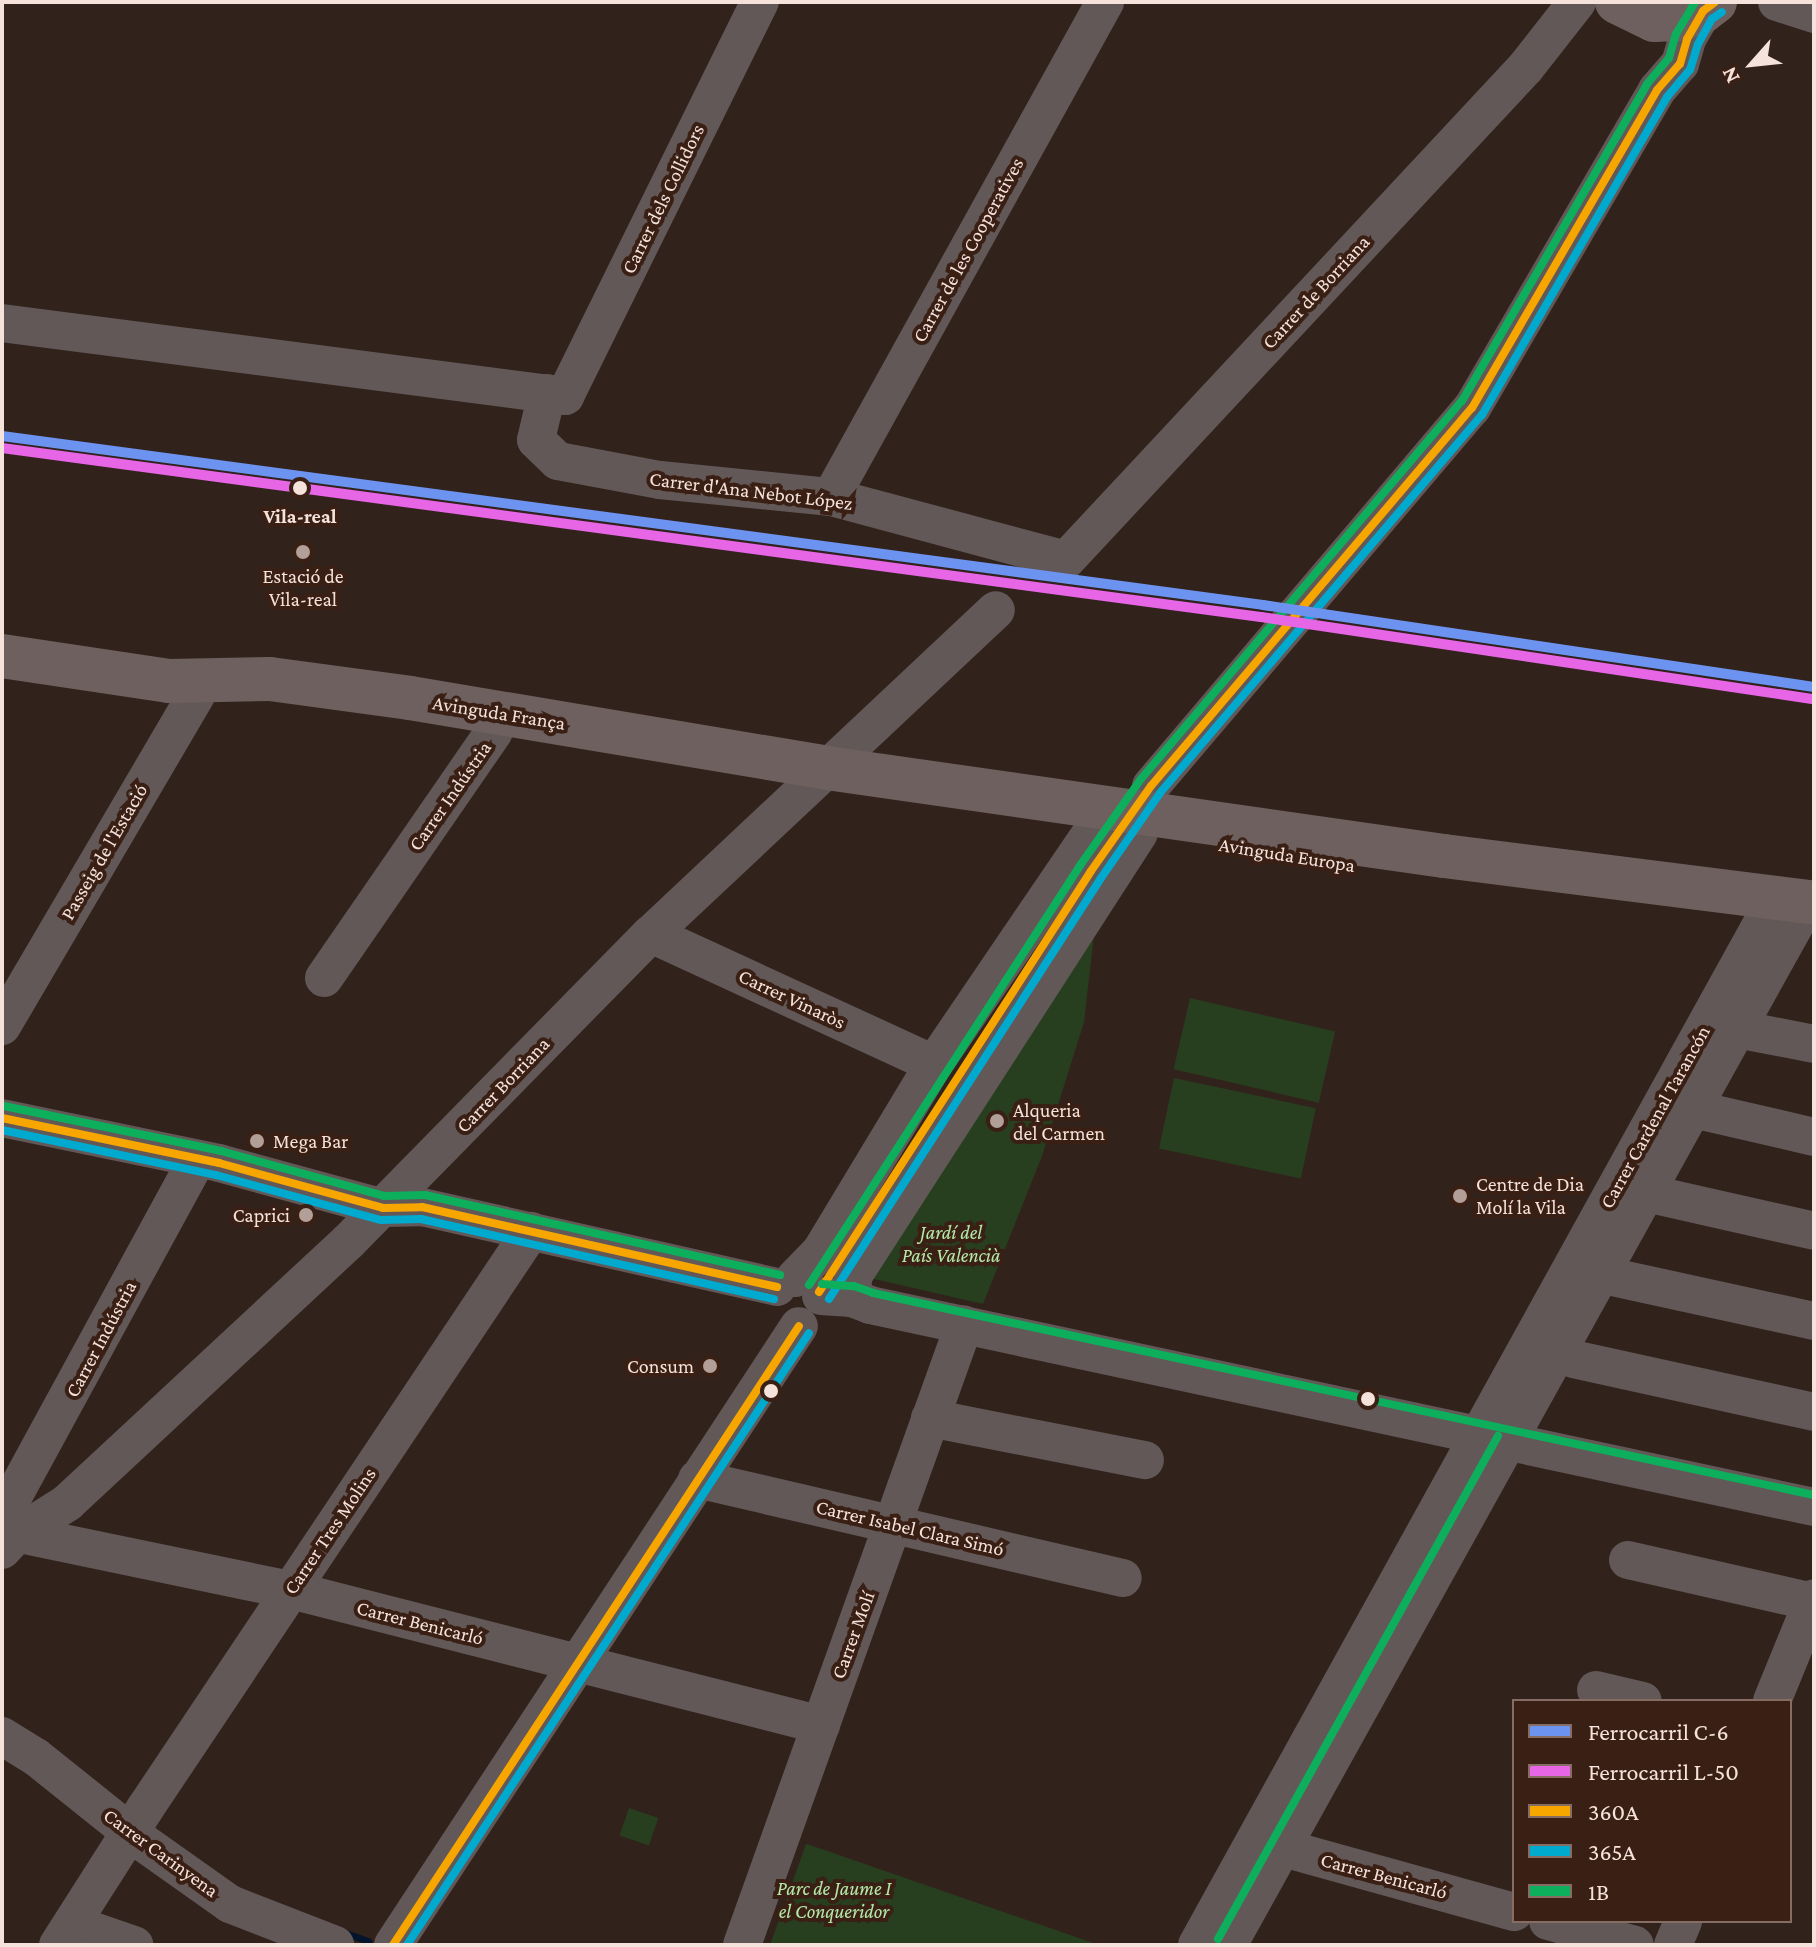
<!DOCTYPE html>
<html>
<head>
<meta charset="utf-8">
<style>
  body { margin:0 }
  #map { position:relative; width:1816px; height:1947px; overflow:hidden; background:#32221c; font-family:"Crimson Pro",serif }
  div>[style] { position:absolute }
  .green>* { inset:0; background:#273f1f; transform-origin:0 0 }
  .stream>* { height:7px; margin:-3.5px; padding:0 3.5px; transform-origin:3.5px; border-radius:3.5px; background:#04152b }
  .minor-tunnel>* { height:38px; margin-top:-19px; transform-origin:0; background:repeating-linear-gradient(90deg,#4f3f39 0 38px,transparent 0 57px) }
  .minor>* { height:38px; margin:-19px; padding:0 19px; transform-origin:19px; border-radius:19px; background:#625857 }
  .major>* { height:44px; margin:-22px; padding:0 22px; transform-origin:22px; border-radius:22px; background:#6e605e }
  .bus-1>* { height:8px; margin:-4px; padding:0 4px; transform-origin:4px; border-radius:4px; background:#f7a600 }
  .bus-2>* { height:8px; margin:-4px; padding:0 4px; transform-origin:4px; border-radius:4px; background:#00a9ce }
  .bus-3>* { height:8px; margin:-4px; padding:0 4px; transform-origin:4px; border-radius:4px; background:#0daf5c }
  .rail-1>* { height:10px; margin:-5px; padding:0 5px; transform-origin:5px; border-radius:5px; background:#6d93f0 }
  .rail-2>* { height:10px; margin:-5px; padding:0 5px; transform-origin:5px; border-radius:5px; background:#e666e6 }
  .dots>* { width:22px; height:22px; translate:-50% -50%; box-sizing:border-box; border:4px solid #3a1f14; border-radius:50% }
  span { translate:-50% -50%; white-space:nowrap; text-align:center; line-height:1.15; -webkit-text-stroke:8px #3a1f14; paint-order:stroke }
  .street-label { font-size:20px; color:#f5e2db }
  .stop-label { font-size:20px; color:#f5e2db; font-weight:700 }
  .poi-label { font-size:20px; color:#f5e2db }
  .left { translate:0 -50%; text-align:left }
  .right { translate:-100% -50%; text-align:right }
  .park-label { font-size:20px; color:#b4eaa9; font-style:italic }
  .frame { position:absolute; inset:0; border:4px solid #f5e2db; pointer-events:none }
  .legend { position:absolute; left:1512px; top:1699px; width:280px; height:224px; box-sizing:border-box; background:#3a1f14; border:2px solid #856d64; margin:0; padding:10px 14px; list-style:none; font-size:24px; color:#f5e2db }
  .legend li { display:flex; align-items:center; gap:16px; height:40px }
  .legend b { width:40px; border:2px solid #856d64 }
  .north { position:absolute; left:1712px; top:24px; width:80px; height:80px; -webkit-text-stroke:6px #3a1f14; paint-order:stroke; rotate:243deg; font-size:22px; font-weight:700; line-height:32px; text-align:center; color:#f5e2db }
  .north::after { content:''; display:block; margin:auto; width:28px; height:36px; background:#f5e2db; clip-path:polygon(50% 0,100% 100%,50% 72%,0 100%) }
</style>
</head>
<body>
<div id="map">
  <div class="green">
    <i style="clip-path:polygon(1095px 926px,1084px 1022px,1042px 1156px,983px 1304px,870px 1278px)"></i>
    <i style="left:1190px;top:998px;width:149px;height:73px;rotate:13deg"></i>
    <i style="left:1174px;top:1078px;width:145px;height:72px;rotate:12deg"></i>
    <i style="left:629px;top:1808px;width:31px;height:29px;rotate:19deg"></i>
    <i style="clip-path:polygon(806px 1844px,807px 1844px,1099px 1945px,770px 1945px)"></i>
  </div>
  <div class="stream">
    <i style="left:343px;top:1932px;width:27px;rotate:20deg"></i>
  </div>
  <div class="minor-tunnel">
    <i style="left:1091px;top:871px;width:69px;rotate:-54.5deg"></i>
  </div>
  <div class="minor">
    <i style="left:1777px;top:2px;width:39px;rotate:18deg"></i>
    <i style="left:2px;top:323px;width:568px;rotate:7.39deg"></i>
    <i style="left:565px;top:396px;width:440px;rotate:-63.7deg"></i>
    <i style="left:547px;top:393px;width:48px;rotate:103.2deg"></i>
    <i style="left:536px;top:440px;width:30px;rotate:44deg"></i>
    <i style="left:558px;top:461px;width:104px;rotate:10.6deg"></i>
    <i style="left:660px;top:480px;width:172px;rotate:5.7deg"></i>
    <i style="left:831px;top:497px;width:243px;rotate:15deg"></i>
    <i style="left:1066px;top:560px;width:674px;rotate:-46.98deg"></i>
    <i style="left:1526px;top:67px;width:83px;rotate:-51.9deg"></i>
    <i style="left:831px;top:497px;width:566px;rotate:-61.03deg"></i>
    <i style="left:1151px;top:786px;width:496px;rotate:-49.7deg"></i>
    <i style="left:1472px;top:408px;width:368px;rotate:-59.8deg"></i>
    <i style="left:1657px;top:90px;width:35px;rotate:-49deg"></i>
    <i style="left:1680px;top:64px;width:26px;rotate:-74deg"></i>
    <i style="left:1687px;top:39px;width:32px;rotate:-60deg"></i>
    <i style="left:651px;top:934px;width:311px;rotate:24.7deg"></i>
    <i style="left:324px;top:978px;width:299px;rotate:-55.4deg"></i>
    <i style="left:2px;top:1026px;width:403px;rotate:-59.6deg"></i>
    <i style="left:1737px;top:1029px;width:78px;rotate:11deg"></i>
    <i style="left:1693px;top:1109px;width:124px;rotate:13deg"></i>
    <i style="left:2px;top:1118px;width:222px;rotate:11.7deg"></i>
    <i style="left:219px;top:1163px;width:170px;rotate:15.3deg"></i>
    <i style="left:383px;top:1208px;width:39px;rotate:-1deg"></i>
    <i style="left:422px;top:1207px;width:364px;rotate:12.7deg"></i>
    <i style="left:1646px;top:1193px;width:172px;rotate:12.7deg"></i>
    <i style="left:1603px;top:1275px;width:216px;rotate:12.3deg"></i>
    <i style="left:795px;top:1278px;width:37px;rotate:-46deg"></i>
    <i style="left:821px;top:1251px;width:218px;rotate:-58.9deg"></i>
    <i style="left:934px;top:1064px;width:287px;rotate:-55.8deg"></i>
    <i style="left:821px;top:1296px;width:31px;rotate:4deg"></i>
    <i style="left:852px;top:1298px;width:19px;rotate:21deg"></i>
    <i style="left:870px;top:1305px;width:965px;rotate:12.08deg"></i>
    <i style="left:852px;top:1298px;width:22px;rotate:-87deg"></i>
    <i style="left:853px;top:1276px;width:527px;rotate:-57.15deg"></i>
    <i style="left:1573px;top:1359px;width:247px;rotate:12.4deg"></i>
    <i style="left:930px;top:1418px;width:219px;rotate:11.1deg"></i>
    <i style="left:697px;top:1479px;width:437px;rotate:13.1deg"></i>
    <i style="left:2px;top:1517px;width:408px;rotate:-61.4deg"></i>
    <i style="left:5px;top:1531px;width:292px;rotate:11.7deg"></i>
    <i style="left:291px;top:1590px;width:547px;rotate:14.29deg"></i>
    <i style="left:2px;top:1550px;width:19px;rotate:-47deg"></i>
    <i style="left:15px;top:1536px;width:62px;rotate:-32.4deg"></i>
    <i style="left:67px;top:1503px;width:384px;rotate:-42.9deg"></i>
    <i style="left:348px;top:1242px;width:432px;rotate:-45.5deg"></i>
    <i style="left:651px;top:934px;width:473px;rotate:-43.2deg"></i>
    <i style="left:1628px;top:1560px;width:190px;rotate:12.8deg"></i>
    <i style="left:1596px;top:1690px;width:48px;rotate:13.2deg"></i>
    <i style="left:1772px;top:1701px;width:111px;rotate:-67.8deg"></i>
    <i style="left:2px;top:1736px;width:40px;rotate:32deg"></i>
    <i style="left:36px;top:1757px;width:134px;rotate:38.7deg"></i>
    <i style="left:141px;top:1841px;width:109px;rotate:35.3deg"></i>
    <i style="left:230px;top:1904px;width:113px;rotate:21.3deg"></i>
    <i style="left:1258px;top:1841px;width:266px;rotate:15.5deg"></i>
    <i style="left:1548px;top:1921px;width:90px;rotate:15.4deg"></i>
    <i style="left:73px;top:1924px;width:65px;rotate:19deg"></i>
    <i style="left:58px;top:1945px;width:164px;rotate:-57.5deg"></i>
    <i style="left:146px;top:1807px;width:693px;rotate:-56.24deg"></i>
    <i style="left:393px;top:1945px;width:740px;rotate:-56.74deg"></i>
    <i style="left:742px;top:1945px;width:659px;rotate:-70.3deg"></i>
    <i style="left:1197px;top:1945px;width:1196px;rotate:-61.06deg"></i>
    <i style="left:1228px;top:1945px;width:1169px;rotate:-60.94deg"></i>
    <i style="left:1673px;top:1945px;width:26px;rotate:-67deg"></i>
  </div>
  <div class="major">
    <i style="left:1617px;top:2px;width:41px;rotate:25.9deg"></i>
    <i style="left:1654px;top:20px;width:25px;rotate:-2deg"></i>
    <i style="left:1679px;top:19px;width:25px;rotate:-18deg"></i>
    <i style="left:1703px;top:11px;width:15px;rotate:-37deg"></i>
    <i style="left:2px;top:656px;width:169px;rotate:8.5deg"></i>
    <i style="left:169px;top:681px;width:101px;rotate:-1.1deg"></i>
    <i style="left:270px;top:679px;width:141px;rotate:7.7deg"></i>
    <i style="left:410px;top:698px;width:423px;rotate:9.5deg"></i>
    <i style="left:827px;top:768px;width:623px;rotate:8.12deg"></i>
    <i style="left:1444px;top:856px;width:373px;rotate:7.2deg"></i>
  </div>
  <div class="bus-1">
    <i style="left:2px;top:1118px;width:222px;rotate:11.7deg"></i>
    <i style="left:219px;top:1163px;width:170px;rotate:15.3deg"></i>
    <i style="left:383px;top:1208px;width:39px;rotate:-1deg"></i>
    <i style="left:422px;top:1207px;width:364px;rotate:12.7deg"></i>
    <i style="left:819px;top:1292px;width:501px;rotate:-57.13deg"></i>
    <i style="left:1091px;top:871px;width:104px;rotate:-54.8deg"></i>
    <i style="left:1151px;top:786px;width:496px;rotate:-49.7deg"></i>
    <i style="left:1472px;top:408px;width:368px;rotate:-59.8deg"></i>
    <i style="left:1657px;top:90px;width:35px;rotate:-49deg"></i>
    <i style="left:1680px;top:64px;width:26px;rotate:-74deg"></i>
    <i style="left:1687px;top:39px;width:32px;rotate:-60deg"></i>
    <i style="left:1703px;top:11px;width:15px;rotate:-37deg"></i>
    <i style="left:393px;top:1945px;width:740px;rotate:-56.74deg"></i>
  </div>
  <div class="bus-2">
    <i style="left:2px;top:1130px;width:219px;rotate:11.9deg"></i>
    <i style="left:216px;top:1175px;width:171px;rotate:15.3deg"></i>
    <i style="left:381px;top:1220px;width:40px;rotate:-1.4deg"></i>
    <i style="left:421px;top:1219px;width:362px;rotate:12.8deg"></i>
    <i style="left:829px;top:1299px;width:501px;rotate:-57.13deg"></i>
    <i style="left:1101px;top:878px;width:103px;rotate:-55.2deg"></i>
    <i style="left:1160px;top:793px;width:497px;rotate:-49.6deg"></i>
    <i style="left:1482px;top:415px;width:368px;rotate:-59.8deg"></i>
    <i style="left:1667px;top:97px;width:35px;rotate:-50deg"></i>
    <i style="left:1690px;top:70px;width:27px;rotate:-73deg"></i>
    <i style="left:1698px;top:44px;width:29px;rotate:-61deg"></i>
    <i style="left:1712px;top:19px;width:12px;rotate:-35deg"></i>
    <i style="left:407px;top:1945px;width:732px;rotate:-56.7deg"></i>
  </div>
  <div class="bus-3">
    <i style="left:4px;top:1106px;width:222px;rotate:11.7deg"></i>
    <i style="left:221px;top:1151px;width:169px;rotate:15.4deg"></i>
    <i style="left:384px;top:1196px;width:41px;rotate:-1.4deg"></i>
    <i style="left:425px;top:1195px;width:364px;rotate:12.7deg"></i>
    <i style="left:822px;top:1284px;width:32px;rotate:4deg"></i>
    <i style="left:854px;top:1286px;width:20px;rotate:20deg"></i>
    <i style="left:873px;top:1293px;width:962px;rotate:12.12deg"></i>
    <i style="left:809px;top:1285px;width:501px;rotate:-57.13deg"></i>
    <i style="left:1081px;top:864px;width:104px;rotate:-54.8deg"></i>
    <i style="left:1141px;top:779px;width:496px;rotate:-49.7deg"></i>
    <i style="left:1462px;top:401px;width:367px;rotate:-59.7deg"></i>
    <i style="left:1647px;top:84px;width:34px;rotate:-50deg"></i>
    <i style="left:1669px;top:58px;width:25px;rotate:-74deg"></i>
    <i style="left:1676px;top:34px;width:37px;rotate:-59deg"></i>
    <i style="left:1218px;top:1939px;width:576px;rotate:-60.9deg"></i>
  </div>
  <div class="rail-1">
    <i style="left:2px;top:436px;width:1272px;rotate:7.63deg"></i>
    <i style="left:1263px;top:605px;width:557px;rotate:8.46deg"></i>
  </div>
  <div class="rail-2">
    <i style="left:2px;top:448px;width:1270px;rotate:7.65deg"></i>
    <i style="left:1261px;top:617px;width:557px;rotate:8.46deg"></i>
  </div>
  <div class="dots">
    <i style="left:300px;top:488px;background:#f5e2db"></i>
    <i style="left:303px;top:552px;background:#b19f98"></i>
    <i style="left:997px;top:1121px;background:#b19f98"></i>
    <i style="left:257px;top:1141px;background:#b19f98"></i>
    <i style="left:1460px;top:1196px;background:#b19f98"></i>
    <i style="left:306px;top:1215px;background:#b19f98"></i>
    <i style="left:710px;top:1366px;background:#b19f98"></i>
    <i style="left:771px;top:1391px;background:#f5e2db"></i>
    <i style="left:1368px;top:1399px;background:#f5e2db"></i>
  </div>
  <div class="street-label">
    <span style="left:663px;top:199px;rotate:-64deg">Carrer dels Collidors</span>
    <span style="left:968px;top:250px;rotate:-61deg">Carrer de les Cooperatives</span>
    <span style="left:1316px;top:292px;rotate:-47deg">Carrer de Borriana</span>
    <span style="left:751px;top:491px;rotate:7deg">Carrer d'Ana Nebot López</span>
    <span style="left:499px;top:713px;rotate:9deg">Avinguda França</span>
    <span style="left:450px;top:796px;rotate:-55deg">Carrer Indústria</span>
    <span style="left:104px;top:852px;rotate:-60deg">Passeig de l'Estació</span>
    <span style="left:1287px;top:855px;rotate:9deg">Avinguda Europa</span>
    <span style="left:792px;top:999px;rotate:25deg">Carrer Vinaròs</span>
    <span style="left:503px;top:1085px;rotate:-46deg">Carrer Borriana</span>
    <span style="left:1655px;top:1117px;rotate:-61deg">Carrer Cardenal Tarancón</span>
    <span style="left:101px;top:1339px;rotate:-62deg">Carrer Indústria</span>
    <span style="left:910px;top:1528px;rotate:13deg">Carrer Isabel Clara Simó</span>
    <span style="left:330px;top:1531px;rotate:-56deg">Carrer Tres Molins</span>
    <span style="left:420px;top:1623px;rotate:14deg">Carrer Benicarló</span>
    <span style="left:853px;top:1635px;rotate:-70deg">Carrer Molí</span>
    <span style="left:161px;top:1853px;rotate:36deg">Carrer Carinyena</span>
    <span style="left:1384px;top:1876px;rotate:15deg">Carrer Benicarló</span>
  </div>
  <div class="stop-label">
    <span style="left:300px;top:516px">Vila-real</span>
  </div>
  <div class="poi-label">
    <span style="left:303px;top:588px">Estació de<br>Vila-real</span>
    <span class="left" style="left:1013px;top:1122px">Alqueria<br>del Carmen</span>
    <span class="left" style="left:273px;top:1141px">Mega Bar</span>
    <span class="left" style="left:1476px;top:1196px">Centre de Dia<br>Molí la Vila</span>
    <span class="right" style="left:290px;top:1215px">Caprici</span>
    <span class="right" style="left:694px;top:1366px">Consum</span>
  </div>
  <div class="park-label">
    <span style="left:951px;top:1244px">Jardí del<br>País Valencià</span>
    <span style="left:834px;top:1900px">Parc de Jaume I<br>el Conqueridor</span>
  </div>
  <div class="frame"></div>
  <ul class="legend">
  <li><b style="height:10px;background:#6d93f0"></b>Ferrocarril C-6</li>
  <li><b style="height:10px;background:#e666e6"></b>Ferrocarril L-50</li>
  <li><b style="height:10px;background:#f7a600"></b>360A</li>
  <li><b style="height:10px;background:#00a9ce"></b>365A</li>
  <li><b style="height:10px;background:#0daf5c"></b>1B</li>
  </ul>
  <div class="north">N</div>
</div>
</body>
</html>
